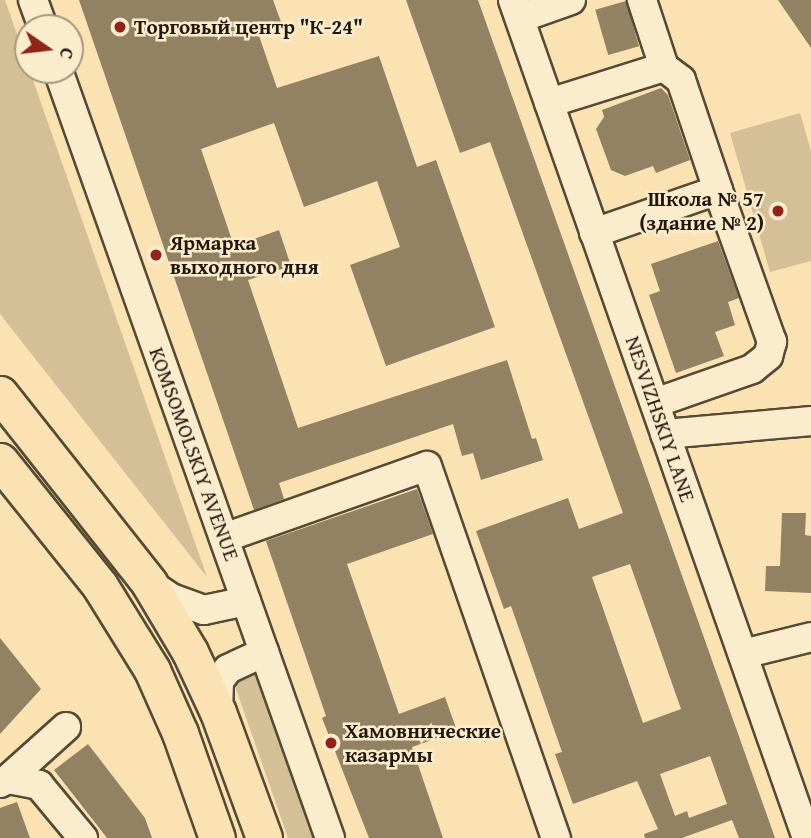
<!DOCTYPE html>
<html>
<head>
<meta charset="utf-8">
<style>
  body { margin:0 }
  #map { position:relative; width:811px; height:838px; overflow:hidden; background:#fae2b3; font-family:"Gentium Book Plus",serif }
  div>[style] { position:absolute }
  .green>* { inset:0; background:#d5bf96 }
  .building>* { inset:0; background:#928162; transform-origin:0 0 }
  .roads { filter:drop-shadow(2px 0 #574a35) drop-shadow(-2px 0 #574a35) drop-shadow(0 2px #574a35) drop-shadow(0 -2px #574a35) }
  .minor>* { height:28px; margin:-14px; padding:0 14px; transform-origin:14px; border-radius:14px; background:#fcecce }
  .major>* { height:35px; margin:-17.5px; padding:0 17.5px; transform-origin:17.5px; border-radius:17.5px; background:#fae2b3 }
  .dots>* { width:19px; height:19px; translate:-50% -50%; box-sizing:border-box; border:4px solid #fcecce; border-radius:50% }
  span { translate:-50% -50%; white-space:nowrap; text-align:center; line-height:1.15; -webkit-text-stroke:5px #fcecce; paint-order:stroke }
  .poi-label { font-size:21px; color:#21170b; font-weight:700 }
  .left { translate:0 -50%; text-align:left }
  .right { translate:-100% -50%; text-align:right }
  .street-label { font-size:21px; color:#21170b }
  .north { position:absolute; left:14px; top:14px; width:70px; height:70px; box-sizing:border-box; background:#fcecce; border:2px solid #a49780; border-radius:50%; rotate:104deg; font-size:19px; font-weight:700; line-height:28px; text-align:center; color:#21170b }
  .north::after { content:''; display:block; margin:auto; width:24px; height:32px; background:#8f2418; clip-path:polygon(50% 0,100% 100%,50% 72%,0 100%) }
</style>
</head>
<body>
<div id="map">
  <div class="green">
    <i style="clip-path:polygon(0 0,5px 0,207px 577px,0 314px)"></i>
    <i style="clip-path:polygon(800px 113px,811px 151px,811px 261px,770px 272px,730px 133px)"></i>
    <i style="clip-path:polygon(252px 671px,257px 677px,313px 838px,288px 838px,236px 689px,237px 676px)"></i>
  </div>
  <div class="building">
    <i style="clip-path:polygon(79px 0,273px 0,281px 22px,257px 30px,277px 88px,379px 56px,417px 167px,436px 160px,495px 327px,386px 366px,350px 265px,400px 247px,377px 181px,304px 207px,274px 123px,201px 149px,234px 246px,279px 230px,291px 266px,248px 280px,298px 428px,507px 360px,532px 439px,536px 438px,543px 460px,481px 480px,473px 453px,462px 456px,453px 424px,279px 483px,284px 499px,254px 510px)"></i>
    <i style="clip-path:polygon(evenodd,406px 0,478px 0,775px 838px,739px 838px,732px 820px,682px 838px,645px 838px,644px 834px,658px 829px,637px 781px,573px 804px,555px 754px,562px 752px,511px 606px,504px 609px,476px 531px,568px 498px,579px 529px,623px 513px,490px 142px,460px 153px,406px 0,630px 564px,681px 709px,643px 723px,592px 577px,630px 564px,406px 0,710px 756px,727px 804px,689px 818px,687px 811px,675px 816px,660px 774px,710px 756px)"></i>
    <i style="clip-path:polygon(778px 0,811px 0,811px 48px)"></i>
    <i style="left:626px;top:1px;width:47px;height:32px;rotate:74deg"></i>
    <i style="clip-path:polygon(661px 88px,668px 95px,690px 160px,656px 173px,653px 166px,625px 176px,611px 170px,596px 129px,604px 117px,602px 110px)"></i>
    <i style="clip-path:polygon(718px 241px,739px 298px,728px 302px,735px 325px,715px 332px,724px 356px,676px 373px,649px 295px,660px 291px,651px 264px)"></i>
    <i style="clip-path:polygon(417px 489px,433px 534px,347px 564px,399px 714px,445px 697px,457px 731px,412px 747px,443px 838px,369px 838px,322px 718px,326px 716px,266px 541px)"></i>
    <i style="clip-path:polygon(782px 513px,806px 513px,805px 535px,811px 536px,811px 593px,765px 591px,766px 566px,780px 566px)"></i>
    <i style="clip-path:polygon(0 638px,41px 689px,0 734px)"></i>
    <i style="clip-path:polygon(88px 744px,145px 818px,152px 838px,107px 838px,54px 770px)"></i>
    <i style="clip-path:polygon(17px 802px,30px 838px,0 838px,0 808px)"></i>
  </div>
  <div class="roads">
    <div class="minor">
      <i style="left:33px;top:0;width:30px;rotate:70deg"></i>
      <i style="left:513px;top:0;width:888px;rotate:70.67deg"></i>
      <i style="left:520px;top:18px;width:54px;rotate:-19.4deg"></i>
      <i style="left:58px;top:70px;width:815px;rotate:70.5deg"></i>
      <i style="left:549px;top:103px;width:121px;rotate:-17.4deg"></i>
      <i style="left:664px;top:67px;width:71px;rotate:-108.2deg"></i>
      <i style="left:594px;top:233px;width:131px;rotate:-19.1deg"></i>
      <i style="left:718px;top:190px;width:116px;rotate:-108.6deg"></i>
      <i style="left:681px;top:80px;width:21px;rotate:-143deg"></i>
      <i style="left:655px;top:403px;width:103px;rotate:-19.3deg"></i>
      <i style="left:752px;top:369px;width:21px;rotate:-39deg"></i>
      <i style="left:768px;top:356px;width:15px;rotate:-74deg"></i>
      <i style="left:772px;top:342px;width:161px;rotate:-109.6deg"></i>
      <i style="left:665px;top:434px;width:147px;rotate:-5.1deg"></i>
      <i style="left:224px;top:538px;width:215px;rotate:-19.5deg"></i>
      <i style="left:427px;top:466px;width:394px;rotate:70.9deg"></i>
      <i style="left:149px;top:583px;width:27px;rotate:34deg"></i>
      <i style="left:171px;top:598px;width:35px;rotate:20deg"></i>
      <i style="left:204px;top:610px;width:43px;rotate:-12.1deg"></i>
      <i style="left:743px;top:654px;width:70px;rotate:-14deg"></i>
      <i style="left:218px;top:712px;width:31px;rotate:-88deg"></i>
      <i style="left:219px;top:681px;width:15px;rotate:-53deg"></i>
      <i style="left:228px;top:669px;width:40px;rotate:-25deg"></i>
      <i style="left:8px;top:779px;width:78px;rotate:-41.9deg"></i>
      <i style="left:0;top:783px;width:9px;rotate:-27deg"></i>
      <i style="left:8px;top:779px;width:32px;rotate:11deg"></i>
      <i style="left:39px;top:785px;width:69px;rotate:50.3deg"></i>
    </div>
    <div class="major">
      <i style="left:0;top:394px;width:241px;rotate:51.7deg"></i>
      <i style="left:149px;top:583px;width:80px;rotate:59.3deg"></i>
      <i style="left:190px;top:652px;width:66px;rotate:65deg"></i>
      <i style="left:218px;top:712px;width:134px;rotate:69.9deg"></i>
      <i style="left:0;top:461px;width:160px;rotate:51.3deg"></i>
      <i style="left:100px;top:586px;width:99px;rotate:58.2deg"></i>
      <i style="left:152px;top:670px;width:69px;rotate:66deg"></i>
      <i style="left:180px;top:733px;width:111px;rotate:70.6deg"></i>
    </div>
  </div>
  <div class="dots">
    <i style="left:120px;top:27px;background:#8f2418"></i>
    <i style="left:778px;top:211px;background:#8f2418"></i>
    <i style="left:156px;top:255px;background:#8f2418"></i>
    <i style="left:331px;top:743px;background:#8f2418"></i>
  </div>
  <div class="poi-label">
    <span class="left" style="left:134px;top:27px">Торговый центр "К-24"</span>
    <span class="right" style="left:764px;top:211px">Школа № 57<br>(здание № 2)</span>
    <span class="left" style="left:170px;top:255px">Ярмарка<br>выходного дня</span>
    <span class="left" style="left:345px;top:743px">Хамовнические<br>казармы</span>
  </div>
  <div class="street-label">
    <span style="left:660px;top:419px;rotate:71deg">NESVIZHSKIY LANE</span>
    <span style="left:194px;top:454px;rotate:70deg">KOMSOMOLSKIY AVENUE</span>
  </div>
  <div class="north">С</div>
</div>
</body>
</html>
